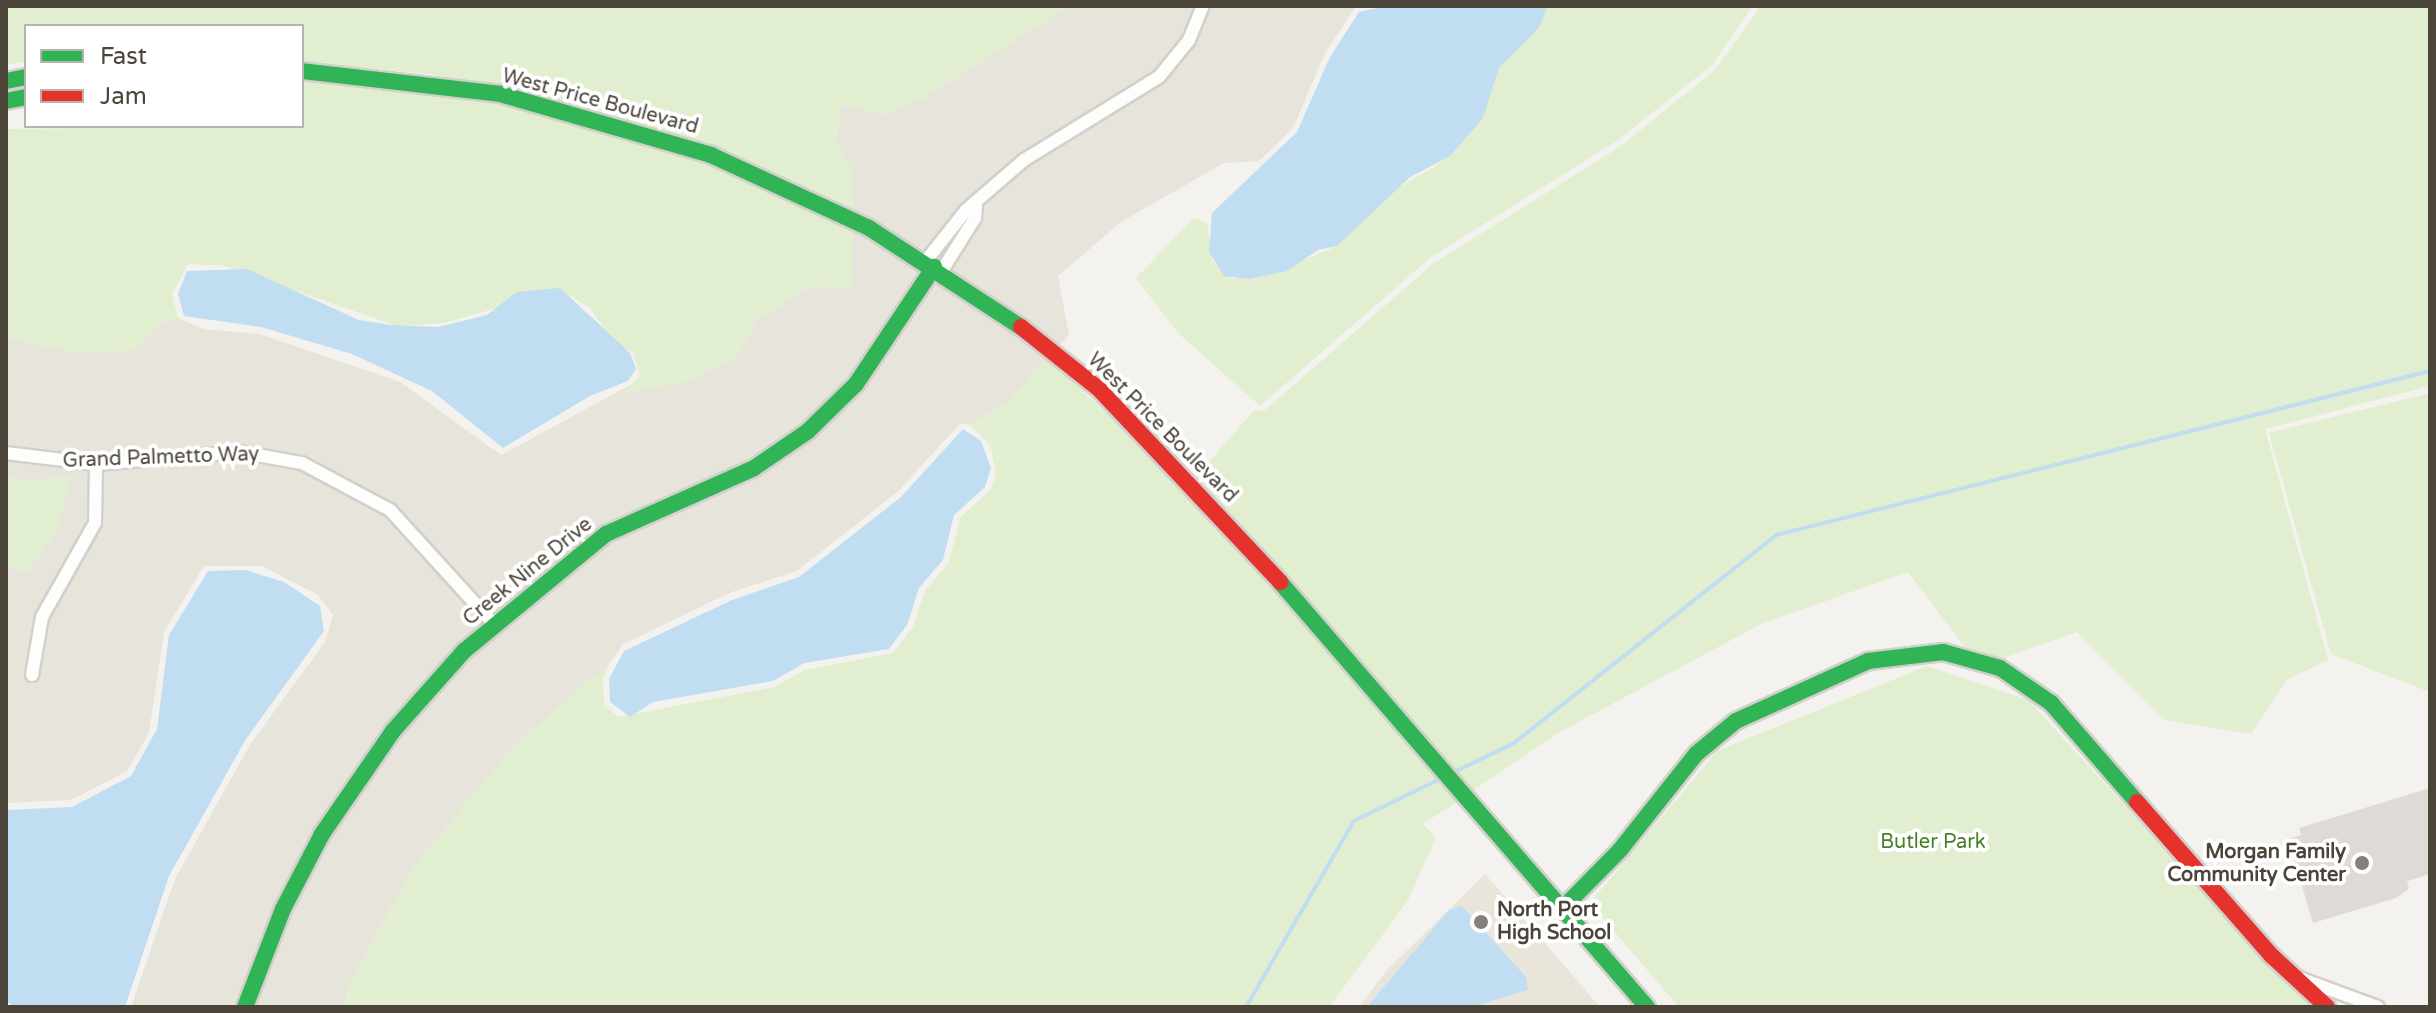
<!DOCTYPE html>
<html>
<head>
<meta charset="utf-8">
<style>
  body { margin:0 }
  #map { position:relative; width:2436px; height:1013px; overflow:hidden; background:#f4f2ee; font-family:"Varela Round",sans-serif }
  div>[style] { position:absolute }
  .residential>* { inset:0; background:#e7e4dc }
  .education>* { inset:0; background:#eae5da }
  .green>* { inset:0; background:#e1eecf }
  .water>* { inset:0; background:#c0ddf1 }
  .stream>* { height:4px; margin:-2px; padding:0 2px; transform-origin:2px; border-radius:2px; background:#c0ddf1 }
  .building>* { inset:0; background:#dedbd6 }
  .roads { filter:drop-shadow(2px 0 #d2d0cb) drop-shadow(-2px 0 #d2d0cb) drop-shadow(0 2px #d2d0cb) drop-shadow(0 -2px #d2d0cb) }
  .street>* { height:12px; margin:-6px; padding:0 6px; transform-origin:6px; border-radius:6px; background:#fdfdfc }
  .fast>* { height:16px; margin:-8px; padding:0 8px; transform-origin:8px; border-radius:8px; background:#30b455 }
  .jam>* { height:16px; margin:-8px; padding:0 8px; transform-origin:8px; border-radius:8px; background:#e5322d }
  .dots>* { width:22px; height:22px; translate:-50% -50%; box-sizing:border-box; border:4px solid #fff; border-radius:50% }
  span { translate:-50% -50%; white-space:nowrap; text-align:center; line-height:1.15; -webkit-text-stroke:8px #fff; paint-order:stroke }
  .street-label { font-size:20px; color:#4b4439 }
  .park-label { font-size:20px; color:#4a7f2a }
  .poi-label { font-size:20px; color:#4b4439; font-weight:700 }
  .right { translate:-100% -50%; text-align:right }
  .left { translate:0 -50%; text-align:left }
  .frame { position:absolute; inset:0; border:8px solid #4b4439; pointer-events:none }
  .legend { position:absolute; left:24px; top:24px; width:280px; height:104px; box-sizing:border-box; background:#fff; border:2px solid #b7b4b0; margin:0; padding:10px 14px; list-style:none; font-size:24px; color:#4b4439 }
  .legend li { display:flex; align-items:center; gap:16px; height:40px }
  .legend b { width:40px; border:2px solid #b7b4b0 }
</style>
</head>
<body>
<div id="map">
  <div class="residential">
    <i style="clip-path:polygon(1069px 6px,1356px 6px,1325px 53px,1293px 128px,1259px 161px,1224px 163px,1121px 222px,1058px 276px,1069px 335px,1059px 346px,944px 264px,853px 211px,836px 139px,842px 105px,883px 114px,925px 97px)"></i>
    <i style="clip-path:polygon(853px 229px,1048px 357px,1006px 403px,970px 425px,961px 423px,897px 492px,797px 571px,729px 593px,622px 645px,610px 663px,513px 747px,412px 869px,348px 987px,345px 1007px,131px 1007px,175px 879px,251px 743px,325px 642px,333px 615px,318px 595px,262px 566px,204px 566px,164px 632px,149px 733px,127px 771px,71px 800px,6px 803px,6px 564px,27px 573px,71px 476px,22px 482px,6px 474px,6px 337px,74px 352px,134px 350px,162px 322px,178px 318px,203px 329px,260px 334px,400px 382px,501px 455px,813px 286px,850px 288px)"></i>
  </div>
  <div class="education">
    <i style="clip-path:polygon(1485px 874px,1600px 1007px,1359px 1007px,1386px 971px)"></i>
  </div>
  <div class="green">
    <i style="clip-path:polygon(6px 6px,1069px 6px,925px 97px,883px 114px,842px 105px,836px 139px,853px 170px,853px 211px,714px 147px,574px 103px,429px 74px,302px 62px,302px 26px,26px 26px,26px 61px,6px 65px)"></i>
    <i style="clip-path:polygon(1548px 6px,1753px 6px,1712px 65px,1618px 140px,1431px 257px,1260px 406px,1178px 333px,1136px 278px,1194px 218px,1207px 223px,1212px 261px,1231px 279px,1276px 272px,1337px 246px,1394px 190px,1438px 165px,1483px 118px,1499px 68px,1539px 28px)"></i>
    <i style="clip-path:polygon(1761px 6px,2430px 6px,2430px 386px,2265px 429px,2328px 660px,2288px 679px,2251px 734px,2165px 720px,2077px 632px,2000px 659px,1965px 647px,1908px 572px,1763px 623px,1558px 733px,1471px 792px,1197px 476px,1254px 410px,1264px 411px,1434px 263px,1621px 146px,1715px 70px)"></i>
    <i style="clip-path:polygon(302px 79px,499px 102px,708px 162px,853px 229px,851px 288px,813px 286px,757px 320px,738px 356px,686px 382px,622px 394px,640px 376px,633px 353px,612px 340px,590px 308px,561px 290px,443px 323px,397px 326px,226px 266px,188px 264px,172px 294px,178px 318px,162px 322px,135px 350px,74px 352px,6px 337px,6px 129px,302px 126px)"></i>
    <i style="clip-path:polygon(1048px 357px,1214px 517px,1458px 801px,1423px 824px,1436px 838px,1407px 902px,1329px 1007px,345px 1007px,348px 987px,412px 869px,513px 747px,610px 663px,603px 679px,604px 705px,618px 717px,774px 687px,805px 670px,893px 653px,913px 627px,925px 591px,949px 562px,960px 518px,991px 489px,996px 474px,990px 445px,970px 425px,1006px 403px)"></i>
    <i style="clip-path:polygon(2430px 393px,2430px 692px,2331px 654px,2269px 433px)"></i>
    <i style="clip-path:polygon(6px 474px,22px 482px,71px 476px,57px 530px,27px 574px,6px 564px)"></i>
    <i style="clip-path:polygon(1927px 666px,2028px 700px,2310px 1007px,1679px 1007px,1590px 903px,1717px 751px)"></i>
  </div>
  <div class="water">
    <i style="clip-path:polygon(1387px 6px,1548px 6px,1539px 28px,1499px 68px,1483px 118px,1450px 156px,1410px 177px,1337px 246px,1318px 250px,1287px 271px,1249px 279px,1224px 276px,1209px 252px,1212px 213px,1297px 132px,1330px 57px,1359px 12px)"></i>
    <i style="clip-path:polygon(247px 269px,359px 320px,392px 325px,438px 327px,487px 315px,517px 292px,560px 288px,630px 353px,636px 369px,628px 381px,590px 396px,503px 448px,432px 391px,352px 354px,261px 327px,184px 316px,178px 294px,187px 271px)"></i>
    <i style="clip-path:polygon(963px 429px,981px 441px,991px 468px,985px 487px,954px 515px,943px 560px,919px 588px,907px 625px,889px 649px,804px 663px,773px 681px,653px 702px,630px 717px,610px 702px,609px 679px,624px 651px,732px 600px,799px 577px,901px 497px)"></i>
    <i style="clip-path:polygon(208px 571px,245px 570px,284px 582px,320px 606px,324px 631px,246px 739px,169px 876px,125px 1007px,15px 1007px,6px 1001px,6px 810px,72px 807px,131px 776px,157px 729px,169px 635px)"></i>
    <i style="clip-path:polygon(1462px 906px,1526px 977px,1528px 990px,1472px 1007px,1367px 1007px,1449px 910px)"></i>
  </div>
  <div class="stream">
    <i style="left:1450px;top:774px;width:71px;rotate:-25.8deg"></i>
    <i style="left:1514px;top:743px;width:335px;rotate:-38.4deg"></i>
    <i style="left:1776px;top:535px;width:674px;rotate:-14.08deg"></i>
    <i style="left:1246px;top:1007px;width:215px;rotate:-59.9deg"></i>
    <i style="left:1354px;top:821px;width:98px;rotate:-26deg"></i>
  </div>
  <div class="building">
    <i style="clip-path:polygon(2430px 788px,2430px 874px,2407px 881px,2409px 889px,2396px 898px,2313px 923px,2288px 839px,2301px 835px,2299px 828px)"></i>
  </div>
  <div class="roads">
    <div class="street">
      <i style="left:925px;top:262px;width:66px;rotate:-51.7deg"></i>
      <i style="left:966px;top:210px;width:77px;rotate:-40.8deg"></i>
      <i style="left:1024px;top:160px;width:158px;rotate:-31.6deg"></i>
      <i style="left:1159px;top:77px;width:48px;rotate:-51deg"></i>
      <i style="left:1189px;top:40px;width:37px;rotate:-68deg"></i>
      <i style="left:941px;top:272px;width:64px;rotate:-57.8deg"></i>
      <i style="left:975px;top:218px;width:12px;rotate:-85deg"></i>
      <i style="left:6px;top:453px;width:91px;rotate:7deg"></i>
      <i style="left:96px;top:464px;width:144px;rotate:-4.8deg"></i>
      <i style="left:240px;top:452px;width:63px;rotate:10.1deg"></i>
      <i style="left:302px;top:463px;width:100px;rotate:28.1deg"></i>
      <i style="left:390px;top:510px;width:153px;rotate:47.7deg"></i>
      <i style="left:32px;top:675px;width:59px;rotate:-80.2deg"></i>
      <i style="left:42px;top:617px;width:108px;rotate:-60.6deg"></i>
      <i style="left:95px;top:523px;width:59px;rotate:-89deg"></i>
      <i style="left:2299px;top:978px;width:84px;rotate:20.2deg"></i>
    </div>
    <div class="fast">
      <i style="left:302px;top:71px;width:199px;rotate:6.6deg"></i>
      <i style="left:500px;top:94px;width:220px;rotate:16.1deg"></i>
      <i style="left:711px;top:155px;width:174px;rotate:24.8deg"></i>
      <i style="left:869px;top:228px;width:181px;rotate:33.1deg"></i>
      <i style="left:6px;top:81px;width:20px;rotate:-11deg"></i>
      <i style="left:6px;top:101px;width:20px;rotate:-11deg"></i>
      <i style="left:1280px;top:582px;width:562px;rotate:49.19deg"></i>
      <i style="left:1562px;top:909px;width:83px;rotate:-45.5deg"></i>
      <i style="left:1620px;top:850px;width:122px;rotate:-51.6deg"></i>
      <i style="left:1696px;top:754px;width:52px;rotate:-39.5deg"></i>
      <i style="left:1736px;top:721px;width:145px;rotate:-24.4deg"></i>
      <i style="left:1868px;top:661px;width:76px;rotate:-6.8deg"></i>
      <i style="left:1943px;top:652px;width:59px;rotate:15.7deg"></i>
      <i style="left:2000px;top:668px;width:62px;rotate:34.5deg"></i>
      <i style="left:2051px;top:703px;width:131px;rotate:49deg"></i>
      <i style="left:245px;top:1007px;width:105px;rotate:-68.8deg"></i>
      <i style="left:283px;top:909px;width:85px;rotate:-62.5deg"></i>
      <i style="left:322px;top:834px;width:125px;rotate:-55.4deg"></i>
      <i style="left:393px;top:731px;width:107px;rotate:-48.4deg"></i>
      <i style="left:464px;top:651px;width:184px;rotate:-39.5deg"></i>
      <i style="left:606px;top:534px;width:162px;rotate:-24deg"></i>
      <i style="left:754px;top:468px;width:65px;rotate:-34.4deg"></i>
      <i style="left:808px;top:431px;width:67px;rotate:-44.4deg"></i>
      <i style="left:856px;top:384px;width:141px;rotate:-56.3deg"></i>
    </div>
    <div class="jam">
      <i style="left:1021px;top:327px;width:100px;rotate:38.5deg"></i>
      <i style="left:1099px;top:389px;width:265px;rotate:46.8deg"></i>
      <i style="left:2137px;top:802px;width:205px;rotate:48.8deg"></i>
      <i style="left:2272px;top:956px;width:75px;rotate:42.8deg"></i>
    </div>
  </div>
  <div class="dots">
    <i style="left:2362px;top:863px;background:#868178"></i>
    <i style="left:1481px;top:922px;background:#868178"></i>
  </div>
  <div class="street-label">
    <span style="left:600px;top:102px;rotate:15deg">West Price Boulevard</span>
    <span style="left:1162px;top:428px;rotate:45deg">West Price Boulevard</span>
    <span style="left:161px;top:458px;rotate:-2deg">Grand Palmetto Way</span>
    <span style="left:528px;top:572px;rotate:-39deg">Creek Nine Drive</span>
  </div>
  <div class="park-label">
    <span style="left:1933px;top:842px">Butler Park</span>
  </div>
  <div class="poi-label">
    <span class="right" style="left:2346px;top:864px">Morgan Family<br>Community Center</span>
    <span class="left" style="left:1497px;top:922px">North Port<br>High School</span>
  </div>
  <div class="frame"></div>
  <ul class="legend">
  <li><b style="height:10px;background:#30b455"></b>Fast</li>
  <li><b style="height:10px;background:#e5322d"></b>Jam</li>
  </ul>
</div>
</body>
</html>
